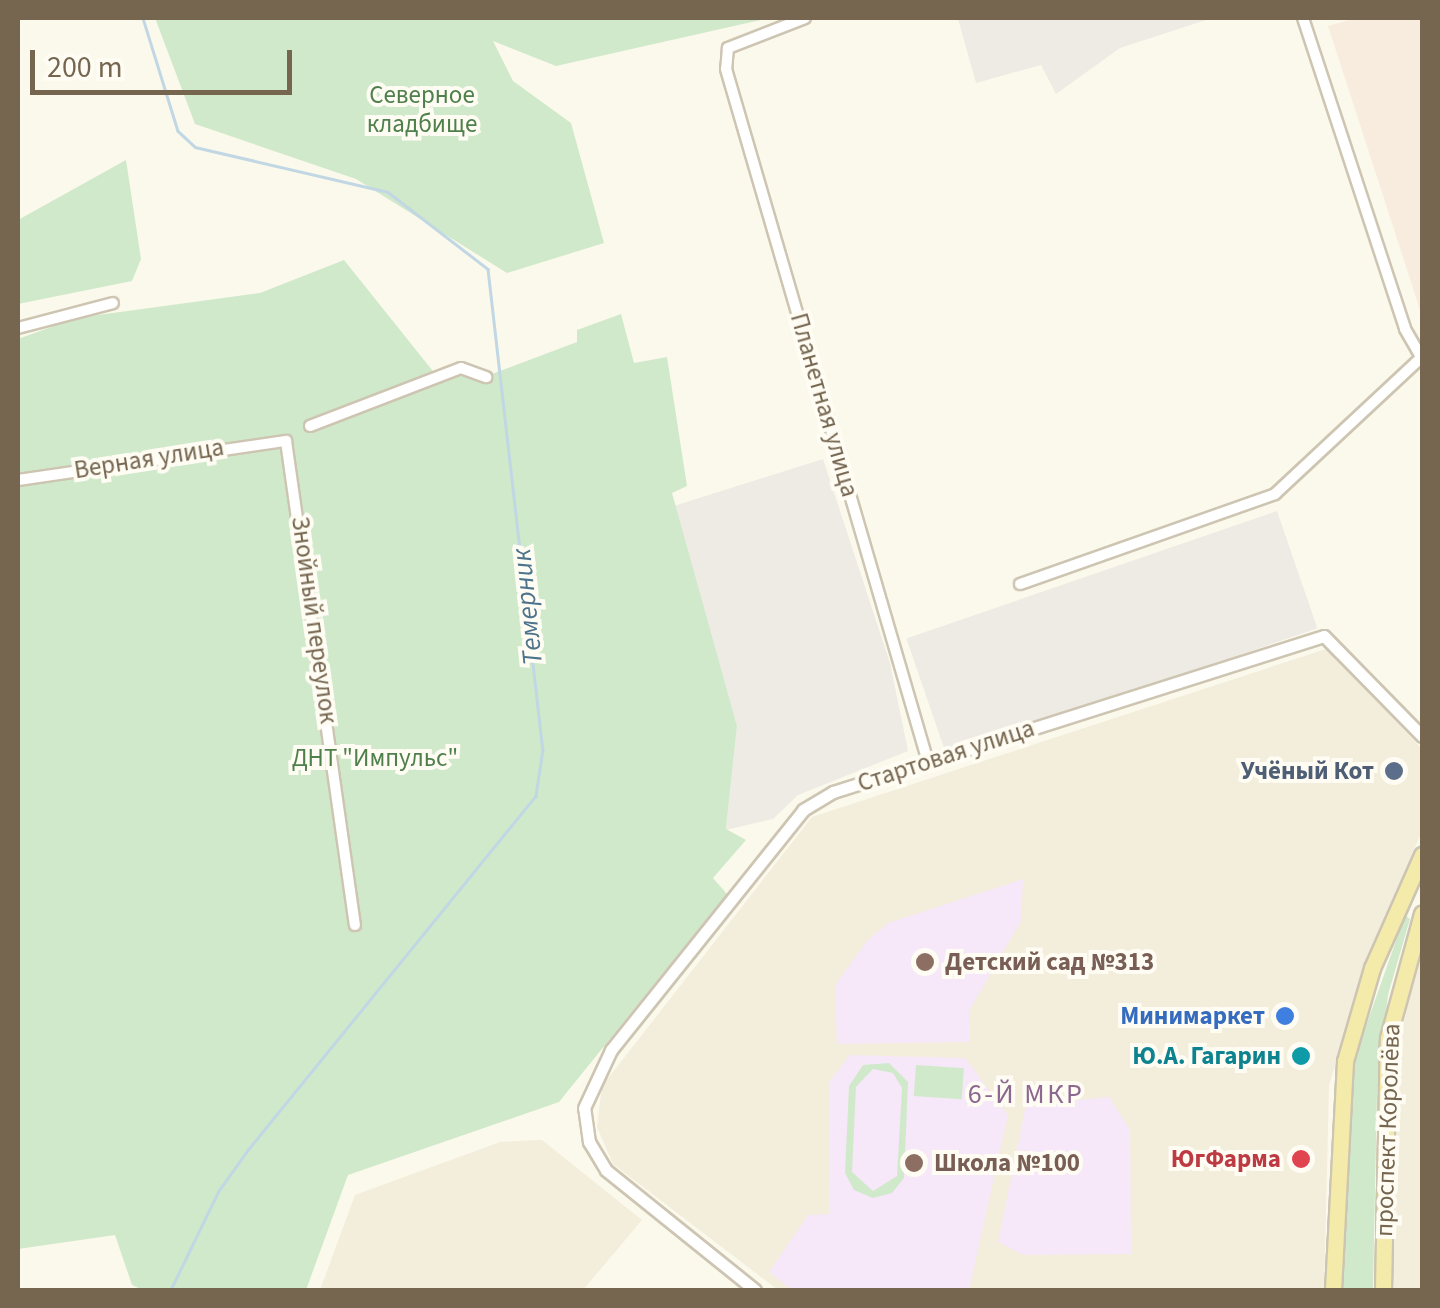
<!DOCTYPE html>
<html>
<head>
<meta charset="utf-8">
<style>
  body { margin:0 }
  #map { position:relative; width:1440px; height:1308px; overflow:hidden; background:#fbf9ec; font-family:"Source Sans 3",sans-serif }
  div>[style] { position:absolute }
  .residential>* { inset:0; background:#f3eddb }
  .commercial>* { inset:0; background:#f8ecde }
  .industrial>* { inset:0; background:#eeebe4; transform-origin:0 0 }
  .education>* { inset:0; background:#f6e8f8 }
  .green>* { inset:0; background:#d0e9cb; transform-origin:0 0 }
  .stream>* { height:2.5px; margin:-1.25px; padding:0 1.25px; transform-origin:1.25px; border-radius:1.25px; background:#c1d7e4 }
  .roads { filter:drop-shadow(2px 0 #cdc5b2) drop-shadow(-2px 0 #cdc5b2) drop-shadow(0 2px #cdc5b2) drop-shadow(0 -2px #cdc5b2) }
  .minor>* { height:10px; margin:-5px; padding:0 5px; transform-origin:5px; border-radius:5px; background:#fff }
  .tertiary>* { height:11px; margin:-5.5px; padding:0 5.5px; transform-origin:5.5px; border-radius:5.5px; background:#fff }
  .primary>* { height:15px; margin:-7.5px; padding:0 7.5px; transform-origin:7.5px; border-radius:7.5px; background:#f4eaaa }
  .dots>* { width:28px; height:28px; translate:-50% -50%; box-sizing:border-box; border:5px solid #fefcf3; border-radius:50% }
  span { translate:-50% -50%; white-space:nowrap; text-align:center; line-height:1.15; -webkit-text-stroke:8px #fefcf3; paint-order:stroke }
  .park-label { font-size:25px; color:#4f804c }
  .street-label { font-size:25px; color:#766650 }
  .service-label { font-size:25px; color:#4e5e75; font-weight:700 }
  .right { translate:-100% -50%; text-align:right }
  .education-label { font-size:25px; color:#785e54; font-weight:700 }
  .left { translate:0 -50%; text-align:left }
  .shop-label { font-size:25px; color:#366cbe; font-weight:700 }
  .culture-label { font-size:25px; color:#0d838f; font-weight:700 }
  .health-label { font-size:25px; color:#be3a42; font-weight:700 }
  .water-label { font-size:28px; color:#4e748d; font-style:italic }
  .neighbourhood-label { font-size:28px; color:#8c6890; letter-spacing:2.5px }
  .frame { position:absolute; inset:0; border:20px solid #766650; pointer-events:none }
  .scale { position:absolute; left:30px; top:50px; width:262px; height:45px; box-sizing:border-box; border:5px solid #766650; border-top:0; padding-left:12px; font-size:30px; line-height:35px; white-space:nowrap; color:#766650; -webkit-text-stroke:8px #fefcf3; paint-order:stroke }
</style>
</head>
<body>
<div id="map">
  <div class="residential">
    <i style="clip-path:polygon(1326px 649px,1422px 749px,1422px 831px,1365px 960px,1329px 1086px,1324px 1290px,778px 1290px,613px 1164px,597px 1127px,602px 1086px,812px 817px)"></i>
    <i style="clip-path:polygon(1422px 941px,1422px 1290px,1392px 1290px,1392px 1077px)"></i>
    <i style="clip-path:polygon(542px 1140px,642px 1220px,583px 1290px,320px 1290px,355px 1195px,500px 1142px)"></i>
  </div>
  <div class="commercial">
    <i style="clip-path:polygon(1356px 18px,1422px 18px,1422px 316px,1328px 26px)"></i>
  </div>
  <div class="industrial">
    <i style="clip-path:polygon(1212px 18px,1120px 48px,1056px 94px,1041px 65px,976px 83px,958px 19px)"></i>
    <i style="clip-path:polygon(823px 459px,890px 663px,908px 751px,798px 795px,773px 819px,726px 830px,737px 726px,674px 506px)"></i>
    <i style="left:1277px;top:511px;width:124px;height:392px;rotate:71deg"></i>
  </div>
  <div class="education">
    <i style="clip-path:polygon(1023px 879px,1021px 921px,969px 1011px,970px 1042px,837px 1044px,835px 985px,868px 940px,888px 923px)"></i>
    <i style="clip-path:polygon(850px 1055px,965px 1058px,1008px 1115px,969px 1290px,792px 1290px,769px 1272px,808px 1215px,829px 1214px,830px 1081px)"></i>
    <i style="clip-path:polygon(1109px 1097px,1130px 1130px,1131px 1254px,1023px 1255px,998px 1242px,1026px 1105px)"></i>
  </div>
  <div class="green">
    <i style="clip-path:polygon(155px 18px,769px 18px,556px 66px,493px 41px,513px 81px,571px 123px,604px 243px,507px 273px,356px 179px,195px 124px)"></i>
    <i style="clip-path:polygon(126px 160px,141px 259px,132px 281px,18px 304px,18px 220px)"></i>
    <i style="clip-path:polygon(344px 260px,440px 380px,477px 369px,489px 375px,577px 342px,577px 330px,621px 314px,634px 363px,667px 357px,687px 486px,672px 493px,737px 726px,726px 829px,746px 840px,713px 878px,727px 894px,559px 1102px,348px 1175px,306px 1290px,143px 1290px,132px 1285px,115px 1235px,18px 1249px,18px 339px,76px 318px,260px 293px)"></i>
    <i style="clip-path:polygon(1405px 915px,1410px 919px,1388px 995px,1377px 1094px,1373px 1290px,1341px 1290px,1353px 1063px)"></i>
    <i style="clip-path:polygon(evenodd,889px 1063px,908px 1082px,904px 1178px,892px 1193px,873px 1198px,854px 1190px,845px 1173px,849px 1086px,863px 1065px,889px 1063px,873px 1069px,893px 1073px,902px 1088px,897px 1176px,873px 1191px,852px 1172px,856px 1087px,873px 1069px)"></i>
    <i style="left:916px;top:1065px;width:48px;height:31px;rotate:4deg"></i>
  </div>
  <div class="stream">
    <i style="left:143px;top:18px;width:118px;rotate:72.8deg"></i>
    <i style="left:178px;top:131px;width:23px;rotate:43deg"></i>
    <i style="left:195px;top:147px;width:198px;rotate:13.1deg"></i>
    <i style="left:388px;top:192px;width:126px;rotate:37.6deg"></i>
    <i style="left:488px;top:269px;width:483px;rotate:83.5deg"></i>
    <i style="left:543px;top:749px;width:48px;rotate:98.5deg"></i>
    <i style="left:536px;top:796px;width:455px;rotate:129.1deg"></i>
    <i style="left:249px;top:1149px;width:52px;rotate:125.5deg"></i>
    <i style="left:219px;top:1191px;width:110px;rotate:115.9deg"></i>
  </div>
  <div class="roads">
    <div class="minor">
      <i style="left:805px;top:18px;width:83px;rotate:158.7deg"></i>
      <i style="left:728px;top:48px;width:21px;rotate:95deg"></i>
      <i style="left:726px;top:69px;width:722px;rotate:73.75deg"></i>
      <i style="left:1303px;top:18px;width:327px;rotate:71.8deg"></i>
      <i style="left:1405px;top:329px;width:34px;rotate:60deg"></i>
      <i style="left:18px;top:328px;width:98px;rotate:-14.7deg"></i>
      <i style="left:310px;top:426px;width:162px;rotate:-21deg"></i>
      <i style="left:461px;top:368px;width:27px;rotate:20deg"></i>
      <i style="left:18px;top:480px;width:271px;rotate:-8.3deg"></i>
      <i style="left:286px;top:441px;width:489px;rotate:81.9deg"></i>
      <i style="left:1020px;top:584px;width:270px;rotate:-19.4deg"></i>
      <i style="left:1275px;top:494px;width:200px;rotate:-43deg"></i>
    </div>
    <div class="tertiary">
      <i style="left:755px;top:1290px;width:191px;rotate:-141.2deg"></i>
      <i style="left:606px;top:1170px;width:33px;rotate:-121deg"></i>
      <i style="left:589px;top:1142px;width:34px;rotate:-98deg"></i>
      <i style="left:584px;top:1108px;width:64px;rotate:-65deg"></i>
      <i style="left:611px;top:1050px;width:307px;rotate:-51.3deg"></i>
      <i style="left:803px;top:810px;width:35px;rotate:-31deg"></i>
      <i style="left:833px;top:792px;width:515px;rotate:-17.63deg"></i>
      <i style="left:1324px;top:636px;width:140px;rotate:45.6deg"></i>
    </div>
    <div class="primary">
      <i style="left:1333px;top:1290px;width:229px;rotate:-87deg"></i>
      <i style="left:1345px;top:1061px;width:97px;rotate:-73.8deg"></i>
      <i style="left:1372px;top:968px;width:124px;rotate:-66.1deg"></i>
      <i style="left:1383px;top:1290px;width:252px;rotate:-88.9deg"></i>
      <i style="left:1388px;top:1038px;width:129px;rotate:-74.7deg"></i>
    </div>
  </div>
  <div class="dots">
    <i style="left:1394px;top:771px;background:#5c6f8a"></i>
    <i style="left:925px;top:962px;background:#8d6e63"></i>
    <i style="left:1285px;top:1016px;background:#3f7fe0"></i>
    <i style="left:1301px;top:1056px;background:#0f9aa8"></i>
    <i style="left:1301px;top:1159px;background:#e0444e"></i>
    <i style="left:914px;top:1163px;background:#8d6e63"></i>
  </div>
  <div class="park-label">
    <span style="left:422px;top:110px">Северное<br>кладбище</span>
    <span style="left:375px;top:758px">ДНТ "Импульс"</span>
  </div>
  <div class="street-label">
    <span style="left:824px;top:405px;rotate:74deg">Планетная улица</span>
    <span style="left:149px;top:459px;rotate:-9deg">Верная улица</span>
    <span style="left:314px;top:620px;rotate:82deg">Знойный переулок</span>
    <span style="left:946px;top:756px;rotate:-18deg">Стартовая улица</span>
    <span style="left:1388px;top:1130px;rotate:-88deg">проспект Королёва</span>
  </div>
  <div class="service-label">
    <span class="right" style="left:1374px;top:771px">Учёный Кот</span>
  </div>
  <div class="education-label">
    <span class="left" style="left:945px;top:962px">Детский сад №313</span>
    <span class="left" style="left:934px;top:1163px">Школа №100</span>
  </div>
  <div class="shop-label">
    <span class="right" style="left:1265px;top:1016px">Минимаркет</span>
  </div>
  <div class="culture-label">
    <span class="right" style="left:1281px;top:1056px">Ю.А. Гагарин</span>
  </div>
  <div class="health-label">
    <span class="right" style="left:1281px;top:1159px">ЮгФарма</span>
  </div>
  <div class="water-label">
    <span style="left:527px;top:607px;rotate:-96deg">Темерник</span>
  </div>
  <div class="neighbourhood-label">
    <span style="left:1026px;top:1094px">6-Й МКР</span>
  </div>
  <div class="frame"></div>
  <div class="scale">200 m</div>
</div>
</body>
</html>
